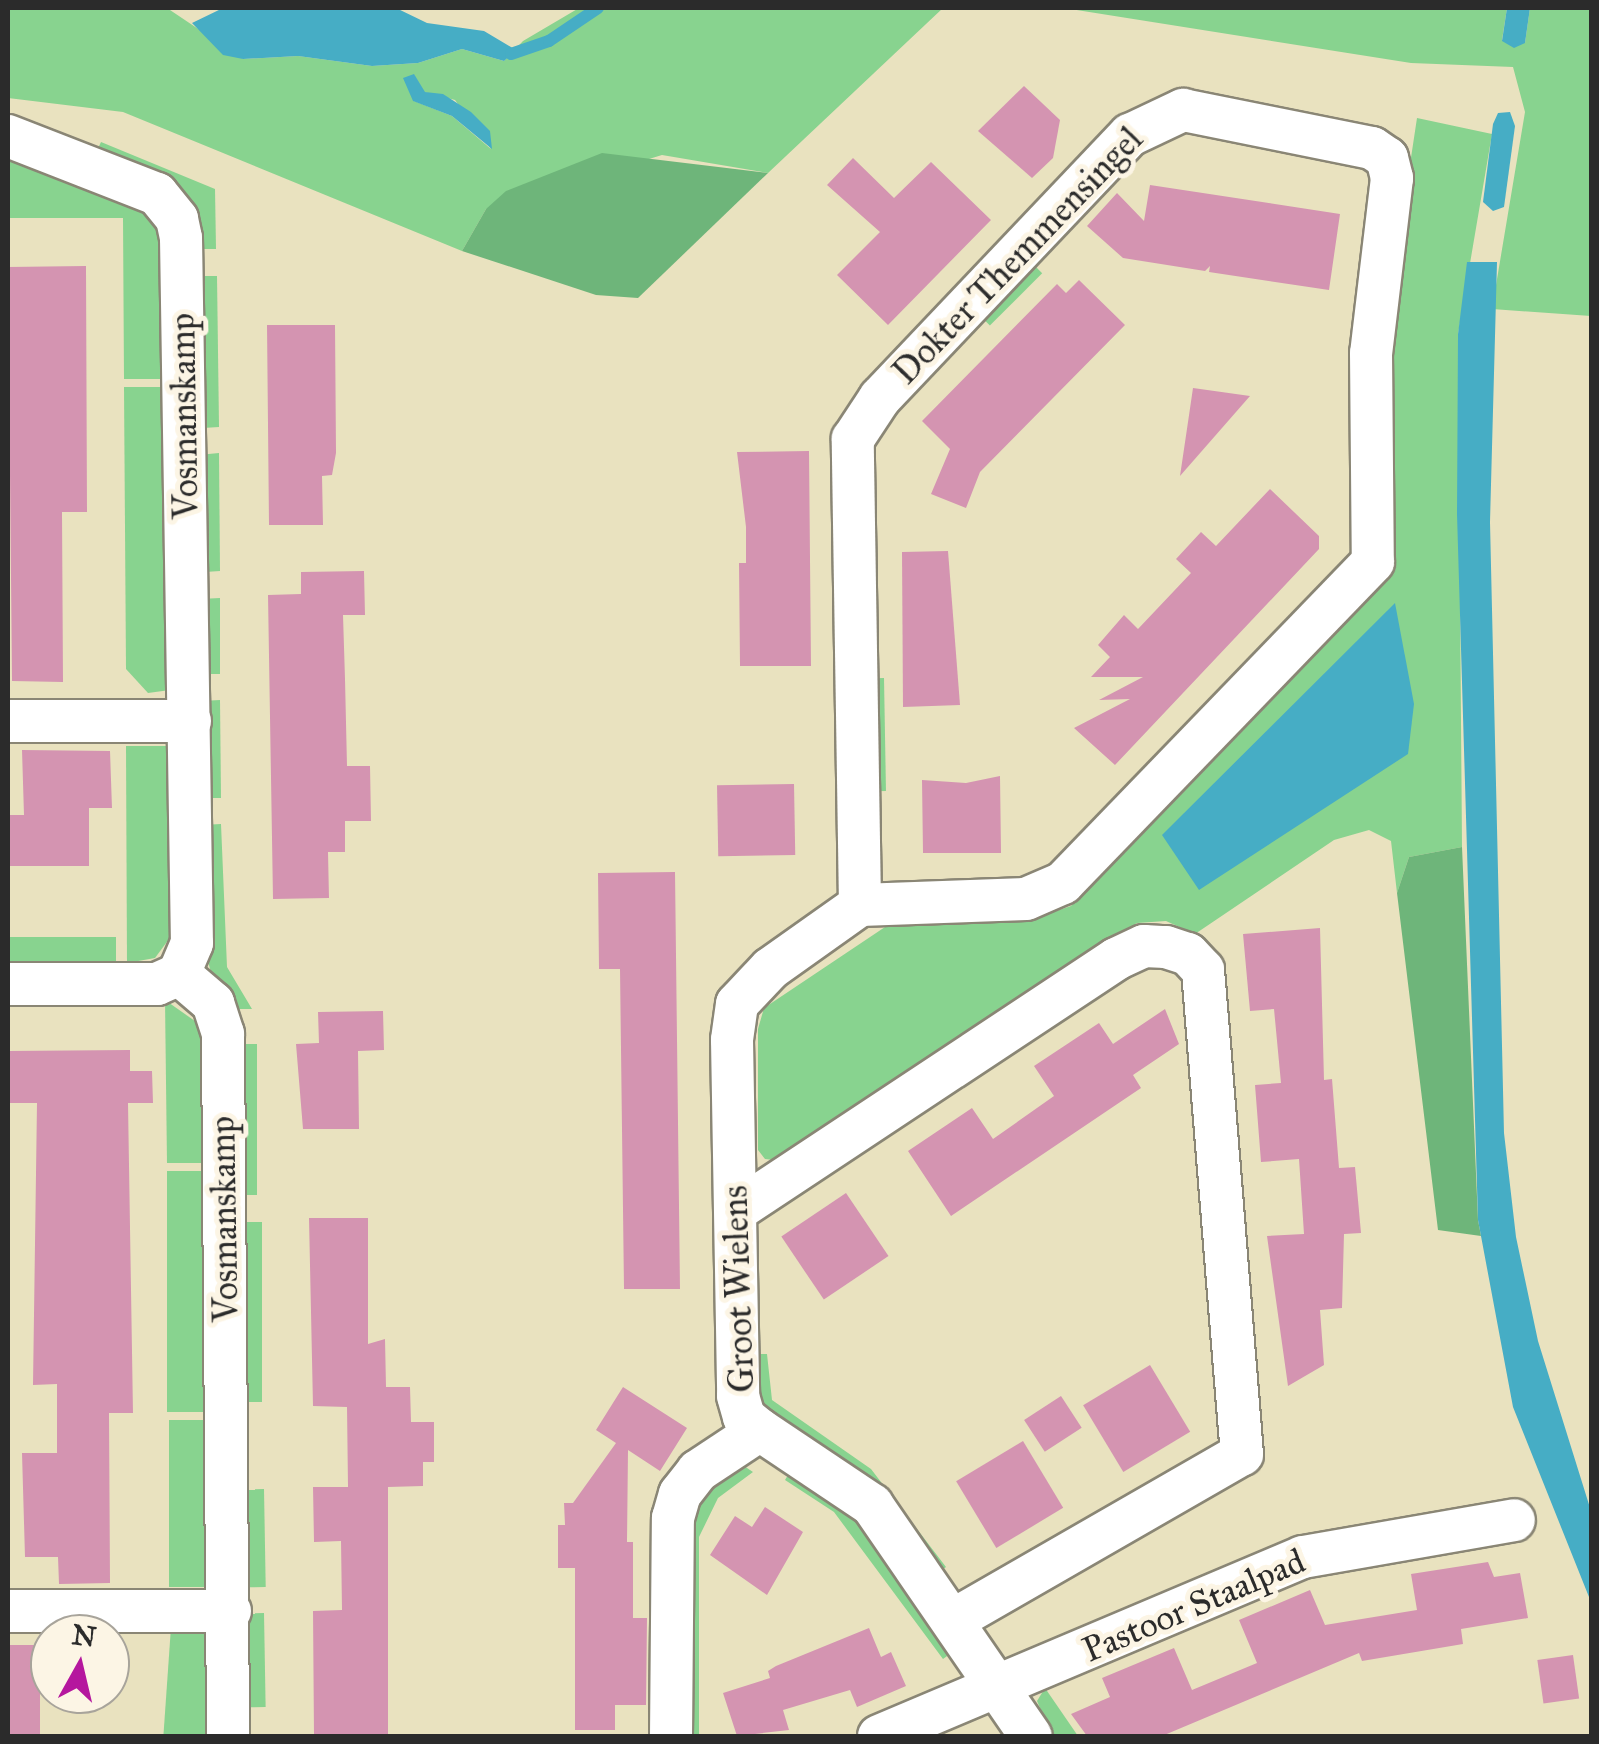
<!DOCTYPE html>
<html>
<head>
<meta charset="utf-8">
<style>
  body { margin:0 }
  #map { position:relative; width:1599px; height:1744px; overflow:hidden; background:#e9e2bf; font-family:"IM FELL Great Primer",serif }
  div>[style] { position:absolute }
  .green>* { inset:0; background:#88d38f; transform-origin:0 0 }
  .forest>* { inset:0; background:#6eb57a }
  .water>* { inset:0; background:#46adc5 }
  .stream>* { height:12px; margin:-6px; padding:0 6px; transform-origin:6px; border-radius:6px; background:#46adc5 }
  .building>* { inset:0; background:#d494b1; transform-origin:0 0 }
  .roads { filter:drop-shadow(2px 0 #8a8675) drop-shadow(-2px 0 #8a8675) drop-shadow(0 2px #8a8675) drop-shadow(0 -2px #8a8675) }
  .minor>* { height:42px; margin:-21px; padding:0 21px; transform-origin:21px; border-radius:21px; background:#fff }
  span { translate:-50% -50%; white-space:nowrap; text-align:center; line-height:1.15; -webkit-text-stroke:10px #fcf5e5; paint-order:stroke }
  .street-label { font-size:35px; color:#2b2b2b }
  .frame { position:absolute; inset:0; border:10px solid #2b2b2b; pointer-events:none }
  .north { position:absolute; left:30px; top:1614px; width:100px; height:100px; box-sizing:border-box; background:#fcf5e5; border:2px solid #a8a49b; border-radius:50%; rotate:8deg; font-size:28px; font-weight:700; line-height:40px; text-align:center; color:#2b2b2b }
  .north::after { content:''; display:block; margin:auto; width:35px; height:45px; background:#b5179e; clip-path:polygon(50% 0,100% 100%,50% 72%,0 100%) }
</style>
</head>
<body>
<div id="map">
  <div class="green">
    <i style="clip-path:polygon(evenodd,8px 8px,167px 8px,243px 59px,298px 56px,372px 66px,418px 63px,462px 49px,504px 61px,523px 41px,579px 8px,943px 8px,768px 173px,662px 155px,486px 209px,462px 251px,123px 112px,8px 98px,8px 8px,414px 75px,424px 92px,455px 100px,491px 149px,452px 116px,414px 101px,414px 75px)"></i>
    <i style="clip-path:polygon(1064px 8px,1507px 8px,1502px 40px,1525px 43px,1530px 8px,1591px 8px,1591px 316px,1492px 309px,1525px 112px,1513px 67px,1411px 63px)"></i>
    <i style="clip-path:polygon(1417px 118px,1492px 134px,1458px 334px,1462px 847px,1409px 857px,1397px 893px,1391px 841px,1369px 830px,1334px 840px,1195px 934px,1166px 921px,1137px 923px,774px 1160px,765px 1159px,758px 1150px,758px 1029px,764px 1008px,894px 921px,1035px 918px,1071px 906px,1389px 569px,1386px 323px)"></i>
    <i style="clip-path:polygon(101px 142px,215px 189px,216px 249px,197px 249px,95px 155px)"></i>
    <i style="clip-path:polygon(8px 154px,144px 208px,158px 223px,165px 241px,167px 379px,124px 379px,123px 218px,8px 218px)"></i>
    <i style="left:1033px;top:264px;width:13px;height:74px;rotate:45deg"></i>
    <i style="clip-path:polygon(197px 276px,217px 276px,219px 427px,203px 428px)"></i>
    <i style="clip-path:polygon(124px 387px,167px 387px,170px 690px,148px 693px,126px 669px)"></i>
    <i style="clip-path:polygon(219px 453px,220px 571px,205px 572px,198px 455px)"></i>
    <i style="clip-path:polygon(220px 598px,220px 674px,206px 674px,200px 599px)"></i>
    <i style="left:884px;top:678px;width:113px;height:12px;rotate:89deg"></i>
    <i style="clip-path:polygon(220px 700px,221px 798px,207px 798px,201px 701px)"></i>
    <i style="clip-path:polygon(126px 746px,171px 746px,172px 935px,155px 958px,127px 963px)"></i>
    <i style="clip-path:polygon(221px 824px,227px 967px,252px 1009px,234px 1009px,213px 980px,206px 954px,202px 825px)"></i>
    <i style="left:116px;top:937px;width:26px;height:108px;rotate:90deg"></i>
    <i style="clip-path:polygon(165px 1000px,202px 1026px,211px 1163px,167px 1163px)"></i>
    <i style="left:241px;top:1044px;width:16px;height:151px"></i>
    <i style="left:167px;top:1171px;width:44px;height:241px"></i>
    <i style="left:262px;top:1222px;width:180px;height:20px;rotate:90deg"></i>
    <i style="clip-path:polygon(756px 1354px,767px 1354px,772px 1400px,871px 1469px,946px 1567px,938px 1573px,765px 1411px,757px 1393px)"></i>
    <i style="left:213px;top:1420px;width:167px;height:44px;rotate:90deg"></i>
    <i style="clip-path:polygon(744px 1466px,753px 1472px,718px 1498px,699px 1537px,699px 1736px,687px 1736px,688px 1527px,708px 1491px)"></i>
    <i style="clip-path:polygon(791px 1470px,847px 1507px,954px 1651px,943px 1659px,834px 1512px,785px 1480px)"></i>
    <i style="left:264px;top:1489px;width:98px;height:19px;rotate:89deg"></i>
    <i style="left:264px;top:1613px;width:94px;height:18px;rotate:89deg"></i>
    <i style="left:171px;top:1627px;width:44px;height:109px;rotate:4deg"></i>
    <i style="clip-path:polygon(1045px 1688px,1078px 1736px,1052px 1736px,1037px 1701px)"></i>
  </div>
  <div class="forest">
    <i style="clip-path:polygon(602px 153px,768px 173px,638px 298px,596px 295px,462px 251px,486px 209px,506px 191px)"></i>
    <i style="clip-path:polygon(1462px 847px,1478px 1220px,1481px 1236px,1438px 1230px,1397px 893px,1409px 857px)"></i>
  </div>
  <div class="water">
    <i style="clip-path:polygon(223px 8px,396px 8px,427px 23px,484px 31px,516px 50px,504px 61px,462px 49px,418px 63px,372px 66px,298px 56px,243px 59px,223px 55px,192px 23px)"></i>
    <i style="clip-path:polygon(1507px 8px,1530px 8px,1525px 43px,1514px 48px,1502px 41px)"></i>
    <i style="clip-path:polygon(414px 74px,425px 92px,443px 94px,471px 112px,490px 131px,492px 149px,452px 116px,413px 101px,403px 78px)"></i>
    <i style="clip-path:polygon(1510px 112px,1515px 126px,1504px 207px,1493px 211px,1483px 202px,1493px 124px,1498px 113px)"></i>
    <i style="clip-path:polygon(1467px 262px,1497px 262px,1490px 522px,1504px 1133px,1516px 1237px,1538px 1341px,1591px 1511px,1591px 1602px,1513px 1407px,1478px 1220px,1457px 514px,1458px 334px)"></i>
    <i style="clip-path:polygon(1395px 603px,1414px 704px,1408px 754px,1199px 890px,1162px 835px)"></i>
  </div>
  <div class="stream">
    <i style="left:511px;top:54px;width:40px;rotate:-18.9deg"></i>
    <i style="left:549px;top:41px;width:59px;rotate:-34deg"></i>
  </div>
  <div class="building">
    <i style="clip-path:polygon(1024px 86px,1060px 120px,1053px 158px,1032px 178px,978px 131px)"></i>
    <i style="clip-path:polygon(853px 158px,894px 198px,931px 162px,991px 220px,888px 325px,837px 275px,880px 232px,827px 185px)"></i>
    <i style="clip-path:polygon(1150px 185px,1340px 214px,1329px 290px,1209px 272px,1210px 266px,1205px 271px,1123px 258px,1087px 226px,1117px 193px,1144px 221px)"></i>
    <i style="clip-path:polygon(86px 266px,87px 512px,62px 512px,63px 682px,12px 681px,8px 267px)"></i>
    <i style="clip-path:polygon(1079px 280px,1125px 325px,980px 472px,966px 508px,931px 494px,950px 449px,922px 421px,1057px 284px,1066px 293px)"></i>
    <i style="clip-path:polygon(267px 325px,335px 325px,336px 453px,332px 475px,322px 476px,323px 525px,269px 525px)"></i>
    <i style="clip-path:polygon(1193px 388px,1250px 396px,1180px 476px,1188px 422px)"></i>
    <i style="clip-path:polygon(809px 451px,811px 666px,740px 666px,739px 563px,746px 563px,746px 527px,737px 452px)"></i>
    <i style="clip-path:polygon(1270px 489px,1319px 536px,1319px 549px,1115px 765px,1074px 728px,1130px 699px,1099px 700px,1143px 677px,1091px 677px,1110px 657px,1098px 645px,1124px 615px,1138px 629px,1191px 573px,1176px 559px,1201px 532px,1216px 546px)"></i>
    <i style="clip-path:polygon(948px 551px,960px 705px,903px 707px,902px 552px)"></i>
    <i style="clip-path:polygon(364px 571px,365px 615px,343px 615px,345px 679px,347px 766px,370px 766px,371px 821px,345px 821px,345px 852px,328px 852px,329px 898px,273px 899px,268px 595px,301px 594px,301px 572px)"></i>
    <i style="clip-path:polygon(22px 750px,110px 751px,112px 808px,89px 808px,89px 866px,8px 866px,8px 815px,24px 815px)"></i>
    <i style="clip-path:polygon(1000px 776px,1001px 853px,923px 853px,922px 780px,966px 783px)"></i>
    <i style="left:794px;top:784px;width:71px;height:77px;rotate:89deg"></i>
    <i style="clip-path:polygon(675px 872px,680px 1289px,624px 1289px,620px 969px,599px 969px,598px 873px)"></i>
    <i style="clip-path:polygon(1320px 928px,1324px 1080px,1332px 1079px,1339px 1168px,1355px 1167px,1361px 1233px,1344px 1234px,1342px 1308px,1320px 1310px,1324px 1365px,1288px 1386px,1267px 1236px,1304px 1234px,1299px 1159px,1261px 1162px,1255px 1085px,1281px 1083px,1274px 1009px,1250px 1011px,1243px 934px)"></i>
    <i style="clip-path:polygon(1165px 1009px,1179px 1044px,1133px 1075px,1141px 1088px,951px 1216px,908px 1151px,972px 1108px,993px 1139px,1054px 1096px,1034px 1066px,1099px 1023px,1113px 1044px)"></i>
    <i style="clip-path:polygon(383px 1011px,384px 1050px,358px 1051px,359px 1129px,303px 1129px,296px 1044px,319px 1043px,318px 1012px)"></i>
    <i style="clip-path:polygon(130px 1050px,130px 1071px,152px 1071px,153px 1103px,128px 1103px,133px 1413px,109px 1413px,110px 1583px,59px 1584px,58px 1557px,25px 1557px,22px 1453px,57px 1453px,57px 1384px,33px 1385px,37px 1103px,8px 1103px,8px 1051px)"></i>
    <i style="left:846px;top:1193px;width:76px;height:78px;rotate:56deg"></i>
    <i style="clip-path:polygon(309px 1218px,368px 1218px,368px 1344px,385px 1339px,386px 1387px,410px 1387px,411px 1422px,434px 1422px,434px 1462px,423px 1462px,423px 1486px,388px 1487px,388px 1736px,314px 1736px,313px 1611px,342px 1610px,341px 1541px,314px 1542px,313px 1487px,348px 1487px,347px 1407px,313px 1406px)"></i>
    <i style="left:1150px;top:1365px;width:78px;height:78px;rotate:59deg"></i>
    <i style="clip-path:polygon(623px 1387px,687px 1428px,660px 1471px,628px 1450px,627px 1542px,633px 1542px,633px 1618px,647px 1618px,646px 1705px,615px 1705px,615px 1730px,575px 1730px,575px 1568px,558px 1568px,558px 1525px,565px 1525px,564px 1503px,573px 1503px,616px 1443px,596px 1430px)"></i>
    <i style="left:1061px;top:1396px;width:38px;height:44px;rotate:57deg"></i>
    <i style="left:1023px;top:1441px;width:78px;height:78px;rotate:59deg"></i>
    <i style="clip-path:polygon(765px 1507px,803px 1532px,767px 1595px,710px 1555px,735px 1516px,752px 1527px)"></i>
    <i style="clip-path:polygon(1488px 1562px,1494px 1577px,1520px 1573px,1528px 1618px,1461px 1629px,1463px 1644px,1362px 1661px,1359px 1653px,1162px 1736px,1087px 1736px,1071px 1714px,1110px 1697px,1102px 1678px,1174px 1648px,1192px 1690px,1257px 1663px,1239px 1620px,1310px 1590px,1325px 1625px,1417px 1610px,1411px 1574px)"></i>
    <i style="clip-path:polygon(869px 1628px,881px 1657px,891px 1652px,906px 1686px,857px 1707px,850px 1690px,783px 1710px,789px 1730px,737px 1736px,723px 1693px,770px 1678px,768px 1671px,776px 1666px)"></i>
    <i style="left:8px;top:1645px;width:32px;height:91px"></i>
    <i style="left:1573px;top:1655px;width:44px;height:36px;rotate:82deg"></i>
  </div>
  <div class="roads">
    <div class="minor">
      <i style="left:1183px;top:110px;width:193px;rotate:11.4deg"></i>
      <i style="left:1372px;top:148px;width:18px;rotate:34deg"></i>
      <i style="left:1387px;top:158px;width:21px;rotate:76deg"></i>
      <i style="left:1392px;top:178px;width:176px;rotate:96.8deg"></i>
      <i style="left:1371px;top:353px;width:209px;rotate:89.5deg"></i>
      <i style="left:1373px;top:562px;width:446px;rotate:134deg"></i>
      <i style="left:1063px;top:883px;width:40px;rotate:156.6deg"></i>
      <i style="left:1026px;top:899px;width:166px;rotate:177.9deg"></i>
      <i style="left:860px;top:905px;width:466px;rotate:-90.9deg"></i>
      <i style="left:853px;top:439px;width:49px;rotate:-56.6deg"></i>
      <i style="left:880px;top:398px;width:363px;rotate:-46.5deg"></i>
      <i style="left:1130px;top:135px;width:59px;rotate:-25.3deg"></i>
      <i style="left:8px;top:136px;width:160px;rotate:21.3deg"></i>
      <i style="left:157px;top:194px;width:32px;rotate:51deg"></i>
      <i style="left:177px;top:219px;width:19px;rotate:78deg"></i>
      <i style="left:181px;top:238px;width:705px;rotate:89.11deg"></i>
      <i style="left:192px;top:943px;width:34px;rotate:113deg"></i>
      <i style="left:179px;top:974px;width:45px;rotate:40.5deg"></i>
      <i style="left:213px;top:1003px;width:33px;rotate:72deg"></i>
      <i style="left:223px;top:1034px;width:702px;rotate:89.59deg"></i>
      <i style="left:8px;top:721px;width:182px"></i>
      <i style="left:860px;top:905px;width:110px;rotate:144.6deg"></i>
      <i style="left:770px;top:969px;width:48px;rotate:133.3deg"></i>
      <i style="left:737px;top:1004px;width:36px;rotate:98deg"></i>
      <i style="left:732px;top:1040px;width:356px;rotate:89deg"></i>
      <i style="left:738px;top:1396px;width:22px;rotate:74deg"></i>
      <i style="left:744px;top:1417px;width:21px;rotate:39deg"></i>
      <i style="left:760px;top:1430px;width:135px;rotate:33.8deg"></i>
      <i style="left:872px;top:1505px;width:280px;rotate:55.5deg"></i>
      <i style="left:8px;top:984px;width:149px"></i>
      <i style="left:157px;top:984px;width:24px;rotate:-24deg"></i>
      <i style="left:737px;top:1210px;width:455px;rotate:-33.5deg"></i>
      <i style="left:1116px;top:959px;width:31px;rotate:-25deg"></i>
      <i style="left:1144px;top:946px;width:22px;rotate:3deg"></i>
      <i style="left:1166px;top:947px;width:23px;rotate:18deg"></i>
      <i style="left:1188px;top:954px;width:22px;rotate:47deg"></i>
      <i style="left:1203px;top:970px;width:486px;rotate:85.4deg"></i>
      <i style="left:1242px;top:1454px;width:331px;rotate:150.1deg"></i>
      <i style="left:8px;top:1611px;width:222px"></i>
      <i style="left:671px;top:1736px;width:218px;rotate:-89.5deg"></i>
      <i style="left:673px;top:1518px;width:25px;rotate:-74deg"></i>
      <i style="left:680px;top:1494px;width:29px;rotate:-52deg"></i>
      <i style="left:698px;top:1471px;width:74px;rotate:-33.5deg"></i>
      <i style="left:879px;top:1736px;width:460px;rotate:-22.9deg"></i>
      <i style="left:1303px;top:1557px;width:214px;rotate:-9.9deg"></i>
    </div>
  </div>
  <div class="street-label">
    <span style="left:1018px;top:256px;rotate:-46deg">Dokter Themmensingel</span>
    <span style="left:185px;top:416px;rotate:-91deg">Vosmanskamp</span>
    <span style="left:225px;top:1219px;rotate:-91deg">Vosmanskamp</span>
    <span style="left:739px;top:1289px;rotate:-92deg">Groot Wielens</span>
    <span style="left:1194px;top:1606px;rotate:-23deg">Pastoor Staalpad</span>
  </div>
  <div class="frame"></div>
  <div class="north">N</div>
</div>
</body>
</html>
